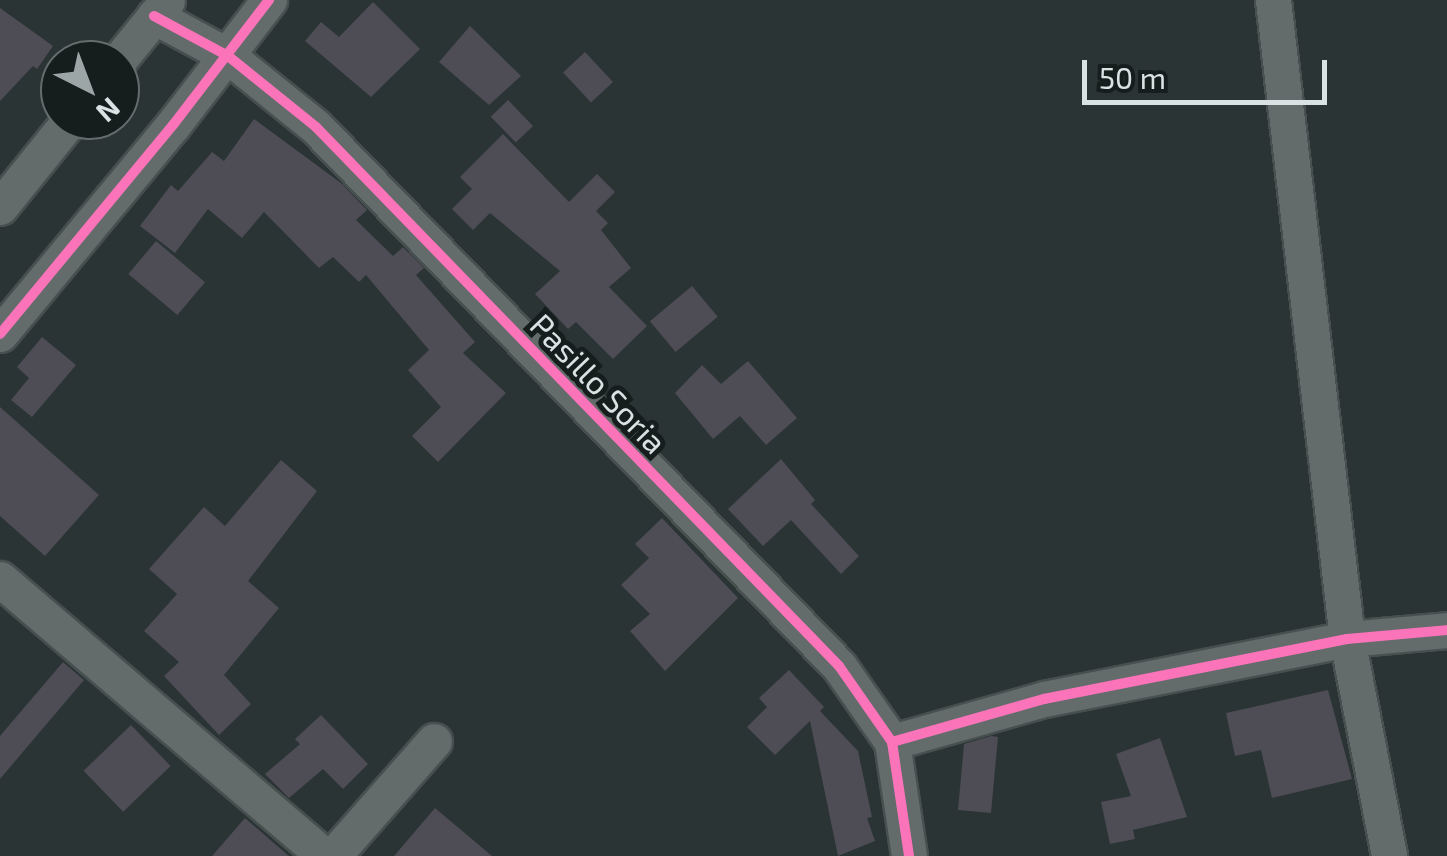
<!DOCTYPE html>
<html>
<head>
<meta charset="utf-8">
<style>
  body { margin:0 }
  #map { position:relative; width:1447px; height:856px; overflow:hidden; background:#2a3434; font-family:"Exo 2",sans-serif }
  div>[style] { position:absolute }
  .building>* { inset:0; background:#4e4c55; transform-origin:0 0 }
  .roads { filter:drop-shadow(2px 0 #474f4f) drop-shadow(-2px 0 #474f4f) drop-shadow(0 2px #474f4f) drop-shadow(0 -2px #474f4f) }
  .minor>* { height:35px; margin:-17.5px; padding:0 17.5px; transform-origin:17.5px; border-radius:17.5px; background:#646b6b }
  .cycleway>* { height:10px; margin:-5px; padding:0 5px; transform-origin:5px; border-radius:5px; background:#fb73b8 }
  span { translate:-50% -50%; white-space:nowrap; text-align:center; line-height:1.15; -webkit-text-stroke:10px #161d1d; paint-order:stroke }
  .street-label { font-size:32px; color:#d9e3e3 }
  .north { position:absolute; left:40px; top:40px; width:100px; height:100px; box-sizing:border-box; background:#161d1d; border:2px solid #646c6c; border-radius:50%; rotate:138deg; font-size:28px; font-weight:700; line-height:40px; text-align:center; color:#d9e3e3 }
  .north::after { content:''; display:block; margin:auto; width:35px; height:45px; background:#9ca6a6; clip-path:polygon(50% 0,100% 100%,50% 72%,0 100%) }
  .scale { position:absolute; left:1082px; top:60px; width:245px; height:45px; box-sizing:border-box; border:5px solid #d9e3e3; border-top:0; padding-left:12px; font-size:30px; line-height:35px; white-space:nowrap; color:#d9e3e3; -webkit-text-stroke:8px #161d1d; paint-order:stroke }
</style>
</head>
<body>
<div id="map">
  <div class="building">
    <i style="clip-path:polygon(373px 2px,420px 49px,371px 97px,305px 41px,321px 22px,339px 37px)"></i>
    <i style="clip-path:polygon(0 8px,53px 46px,37px 69px,33px 66px,0 101px)"></i>
    <i style="clip-path:polygon(470px 26px,521px 76px,489px 105px,439px 62px)"></i>
    <i style="left:585px;top:52px;width:41px;height:30px;rotate:47deg"></i>
    <i style="left:508px;top:100px;width:36px;height:24px;rotate:46deg"></i>
    <i style="clip-path:polygon(254px 119px,341px 183px,367px 210px,356px 220px,393px 256px,403px 247px,424px 268px,416px 275px,475px 342px,463px 353px,506px 393px,438px 462px,412px 436px,441px 407px,408px 370px,429px 350px,366px 275px,359px 282px,333px 257px,319px 268px,264px 212px,242px 238px,208px 209px,175px 253px,140px 226px,171px 185px,178px 191px,212px 152px,224px 161px)"></i>
    <i style="clip-path:polygon(503px 134px,569px 202px,597px 174px,615px 192px,596px 211px,608px 223px,601px 230px,631px 268px,609px 287px,647px 326px,613px 359px,576px 322px,568px 329px,535px 294px,560px 271px,490px 213px,473px 230px,452px 209px,472px 189px,460px 177px)"></i>
    <i style="left:156px;top:241px;width:64px;height:43px;rotate:40deg"></i>
    <i style="left:692px;top:286px;width:40px;height:55px;rotate:50deg"></i>
    <i style="clip-path:polygon(42px 337px,76px 365px,32px 417px,11px 400px,29px 378px,17px 367px)"></i>
    <i style="clip-path:polygon(748px 361px,797px 418px,766px 445px,740px 416px,713px 439px,675px 393px,702px 365px,721px 384px)"></i>
    <i style="clip-path:polygon(0 407px,99px 495px,45px 556px,0 516px)"></i>
    <i style="clip-path:polygon(781px 459px,815px 500px,811px 504px,859px 556px,841px 574px,791px 520px,763px 546px,728px 509px)"></i>
    <i style="clip-path:polygon(281px 460px,317px 491px,248px 581px,279px 608px,224px 675px,251px 704px,219px 735px,164px 676px,179px 662px,144px 631px,177px 594px,149px 569px,204px 507px,225px 526px)"></i>
    <i style="clip-path:polygon(662px 518px,738px 598px,665px 671px,630px 631px,650px 614px,621px 585px,649px 558px,635px 544px)"></i>
    <i style="clip-path:polygon(63px 662px,84px 680px,0 779px,0 736px)"></i>
    <i style="clip-path:polygon(789px 670px,824px 707px,820px 711px,858px 751px,872px 817px,867px 818px,875px 841px,838px 856px,810px 721px,775px 755px,747px 727px,767px 707px,759px 698px)"></i>
    <i style="clip-path:polygon(1328px 690px,1352px 779px,1272px 798px,1261px 750px,1235px 756px,1226px 713px)"></i>
    <i style="clip-path:polygon(321px 715px,368px 764px,343px 789px,323px 769px,289px 798px,265px 774px,300px 744px,295px 739px)"></i>
    <i style="left:131px;top:725px;width:57px;height:66px;rotate:46deg"></i>
    <i style="clip-path:polygon(991px 736px,998px 737px,991px 813px,958px 810px,964px 744px)"></i>
    <i style="clip-path:polygon(1160px 738px,1187px 817px,1133px 830px,1135px 839px,1110px 844px,1101px 802px,1131px 796px,1116px 754px)"></i>
    <i style="clip-path:polygon(435px 808px,492px 856px,394px 856px)"></i>
    <i style="clip-path:polygon(245px 818px,289px 856px,212px 856px)"></i>
  </div>
  <div class="roads">
    <div class="minor">
      <i style="left:1273px;top:0;width:643px;rotate:83.39deg"></i>
      <i style="left:1347px;top:639px;width:221px;rotate:79deg"></i>
      <i style="left:154px;top:16px;width:84px;rotate:28.4deg"></i>
      <i style="left:228px;top:56px;width:113px;rotate:38.9deg"></i>
      <i style="left:316px;top:127px;width:751px;rotate:45.86deg"></i>
      <i style="left:839px;top:666px;width:93px;rotate:55.1deg"></i>
      <i style="left:892px;top:742px;width:115px;rotate:81.5deg"></i>
      <i style="left:119px;top:60px;width:76px;rotate:-50.9deg"></i>
      <i style="left:0;top:207px;width:112px;rotate:-51.2deg"></i>
      <i style="left:0;top:334px;width:271px;rotate:-50.4deg"></i>
      <i style="left:173px;top:125px;width:158px;rotate:-52.5deg"></i>
      <i style="left:0;top:579px;width:426px;rotate:40.5deg"></i>
      <i style="left:892px;top:742px;width:158px;rotate:-15.8deg"></i>
      <i style="left:1044px;top:699px;width:309px;rotate:-11.2deg"></i>
      <i style="left:1347px;top:639px;width:100px;rotate:-5.1deg"></i>
      <i style="left:333px;top:856px;width:153px;rotate:-48.7deg"></i>
    </div>
  </div>
  <div class="cycleway">
    <i style="left:154px;top:16px;width:84px;rotate:28.4deg"></i>
    <i style="left:228px;top:56px;width:113px;rotate:38.9deg"></i>
    <i style="left:316px;top:127px;width:751px;rotate:45.86deg"></i>
    <i style="left:839px;top:666px;width:93px;rotate:55.1deg"></i>
    <i style="left:892px;top:742px;width:115px;rotate:81.5deg"></i>
    <i style="left:0;top:334px;width:271px;rotate:-50.4deg"></i>
    <i style="left:173px;top:125px;width:158px;rotate:-52.5deg"></i>
    <i style="left:892px;top:742px;width:158px;rotate:-15.8deg"></i>
    <i style="left:1044px;top:699px;width:309px;rotate:-11.2deg"></i>
    <i style="left:1347px;top:639px;width:100px;rotate:-5.1deg"></i>
  </div>
  <div class="street-label">
    <span style="left:599px;top:383px;rotate:46deg">Pasillo Soria</span>
  </div>
  <div class="north">N</div>
  <div class="scale">50 m</div>
</div>
</body>
</html>
